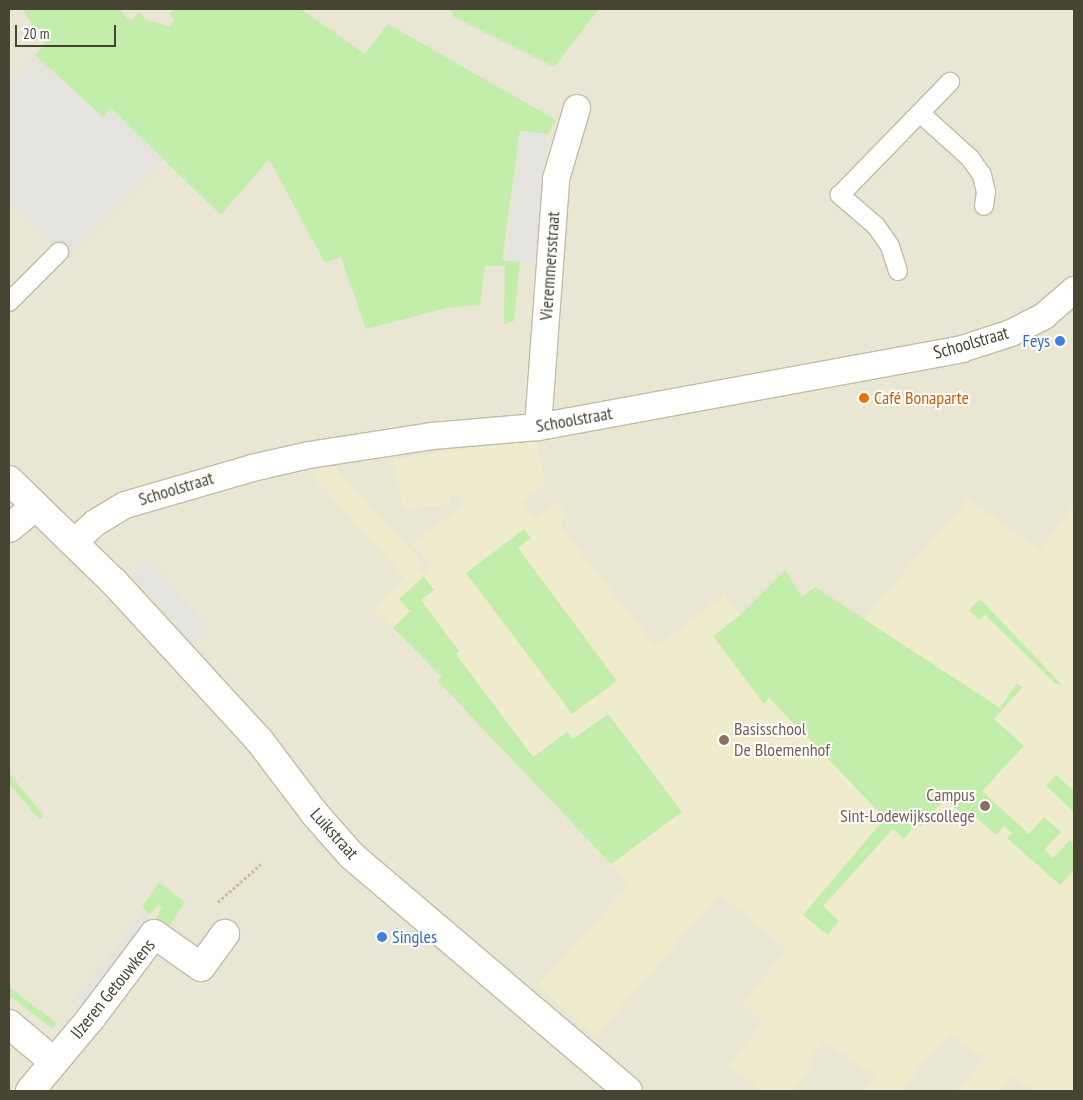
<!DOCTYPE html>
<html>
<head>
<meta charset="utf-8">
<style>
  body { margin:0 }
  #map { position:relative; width:1083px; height:1100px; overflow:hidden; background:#f5f3e6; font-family:"PT Sans Narrow",sans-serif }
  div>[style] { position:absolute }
  .residential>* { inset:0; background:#e9e6d3; transform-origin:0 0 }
  .education>* { inset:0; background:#efecce }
  .green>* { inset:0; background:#c3edaa; transform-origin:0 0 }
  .parking>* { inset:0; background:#e5e3de; transform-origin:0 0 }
  .path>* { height:3px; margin-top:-1.5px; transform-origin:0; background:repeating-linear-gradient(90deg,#c4bc97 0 2.5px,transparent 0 5px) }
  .roads { filter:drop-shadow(1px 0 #c1bda7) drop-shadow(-1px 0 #c1bda7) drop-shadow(0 1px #c1bda7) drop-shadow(0 -1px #c1bda7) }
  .service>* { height:18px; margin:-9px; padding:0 9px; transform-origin:9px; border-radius:9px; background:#fff }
  .pedestrian>* { height:26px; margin:-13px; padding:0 13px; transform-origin:13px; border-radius:13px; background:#fff }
  .minor>* { height:28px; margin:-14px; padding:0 14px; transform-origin:14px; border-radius:14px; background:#fff }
  .tertiary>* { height:28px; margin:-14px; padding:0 14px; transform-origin:14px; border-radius:14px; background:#fff }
  .dots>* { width:14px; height:14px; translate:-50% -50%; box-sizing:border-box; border:2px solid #fff; border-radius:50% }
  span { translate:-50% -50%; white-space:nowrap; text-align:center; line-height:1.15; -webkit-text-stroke:4px #fff; paint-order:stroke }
  .street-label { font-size:18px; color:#484434 }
  .shop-label { font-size:18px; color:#366cbe }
  .right { translate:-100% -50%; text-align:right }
  .left { translate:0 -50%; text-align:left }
  .food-label { font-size:18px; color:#c56008 }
  .education-label { font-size:18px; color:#785e54 }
  .frame { position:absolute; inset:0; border:10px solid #484434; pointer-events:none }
  .scale { position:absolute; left:15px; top:25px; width:101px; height:22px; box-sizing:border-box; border:2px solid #484434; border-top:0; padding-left:6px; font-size:15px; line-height:18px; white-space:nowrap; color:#484434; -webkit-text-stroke:4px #fff; paint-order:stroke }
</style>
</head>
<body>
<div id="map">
  <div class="residential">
    <i style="left:9px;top:9px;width:1065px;height:1082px"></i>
  </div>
  <div class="education">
    <i style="clip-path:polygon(536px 440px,546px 484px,522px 502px,535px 518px,557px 503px,566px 515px,560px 526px,656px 647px,724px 595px,739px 616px,785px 570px,802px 597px,815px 587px,863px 619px,968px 499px,1040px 550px,1074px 504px,1074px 1091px,1035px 1091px,1011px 1076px,999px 1091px,955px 1091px,985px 1058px,949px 1034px,900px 1091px,864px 1091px,876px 1076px,825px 1042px,805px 1064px,811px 1069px,793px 1091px,761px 1091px,729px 1066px,763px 1021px,742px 1004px,786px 949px,720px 894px,595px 1037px,538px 985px,630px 884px,438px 681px,442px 677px,374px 610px,404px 577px,309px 472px,333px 467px,422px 562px,417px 567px,423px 573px,431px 566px,412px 544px,462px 506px,460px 496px,449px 497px,449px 504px,403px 509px,393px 459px)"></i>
  </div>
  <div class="green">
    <i style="clip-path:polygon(22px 9px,119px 9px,130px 21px,139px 12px,147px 20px,170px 27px,174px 20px,169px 14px,174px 9px,301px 9px,365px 54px,388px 24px,556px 120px,548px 134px,520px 131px,502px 260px,520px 262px,514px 321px,504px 324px,505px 266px,485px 266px,480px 304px,447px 308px,366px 329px,341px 257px,325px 263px,269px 159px,221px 215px,111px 109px,103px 117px,35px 55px,45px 44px)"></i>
    <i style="clip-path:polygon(450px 9px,599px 9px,554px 67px,454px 17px)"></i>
    <i style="clip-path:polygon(524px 529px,531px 538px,518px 548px,617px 681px,572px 714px,466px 573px)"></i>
    <i style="clip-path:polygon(785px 570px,802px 597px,815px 587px,1000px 708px,1016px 684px,1023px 687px,994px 719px,1024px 746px,982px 791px,1029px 834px,1044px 817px,1061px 832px,1045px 849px,1053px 858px,1070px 840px,1074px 844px,1074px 870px,1060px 885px,1007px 838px,1012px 833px,1004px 826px,996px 835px,971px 813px,966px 817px,945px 799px,921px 826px,917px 823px,904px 839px,893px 829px,823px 906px,839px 921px,828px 935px,803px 915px,885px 818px,769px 698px,764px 704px,713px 636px,739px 616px)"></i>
    <i style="clip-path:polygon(424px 576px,434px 590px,421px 600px,459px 651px,456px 654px,533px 757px,567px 732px,573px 739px,608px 714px,682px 812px,611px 864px,438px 681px,442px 677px,393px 628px,410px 611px,399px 599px)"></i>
    <i style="clip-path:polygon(980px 599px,1063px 686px,1055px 683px,985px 615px,979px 620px,969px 610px)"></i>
    <i style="clip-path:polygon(9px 773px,44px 816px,40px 820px,9px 784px)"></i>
    <i style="clip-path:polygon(1056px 775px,1074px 791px,1074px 812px,1046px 786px)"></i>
    <i style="clip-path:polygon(159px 883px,185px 902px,168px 928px,155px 919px,162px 908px,158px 905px,150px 914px,142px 907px)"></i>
    <i style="left:9px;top:987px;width:60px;height:7px;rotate:37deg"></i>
  </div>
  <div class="parking">
    <i style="clip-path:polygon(35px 55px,87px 105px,103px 117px,111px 108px,164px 159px,66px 259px,9px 202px,9px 85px)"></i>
    <i style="left:520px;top:131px;width:28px;height:130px;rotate:6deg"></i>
    <i style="left:149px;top:560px;width:92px;height:23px;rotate:49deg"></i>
    <i style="left:145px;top:911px;width:13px;height:117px;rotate:39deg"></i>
  </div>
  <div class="path">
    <i style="left:218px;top:902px;width:57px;rotate:-41.5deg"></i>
  </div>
  <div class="roads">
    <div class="service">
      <i style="left:920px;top:113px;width:67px;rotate:42deg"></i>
      <i style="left:970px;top:158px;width:21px;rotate:55deg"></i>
      <i style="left:982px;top:175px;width:17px;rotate:77deg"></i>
      <i style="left:986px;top:192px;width:14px;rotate:98deg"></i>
      <i style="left:898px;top:271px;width:26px;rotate:-108deg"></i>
      <i style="left:890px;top:246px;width:24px;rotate:-125deg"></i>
      <i style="left:876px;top:226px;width:48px;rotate:-139.3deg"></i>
      <i style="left:840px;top:195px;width:158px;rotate:-45.8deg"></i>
      <i style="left:9px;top:302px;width:71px;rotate:-45deg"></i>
    </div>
    <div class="pedestrian">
      <i style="left:538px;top:427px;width:249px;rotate:-85.8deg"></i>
      <i style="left:556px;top:179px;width:74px;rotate:-73.5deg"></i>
      <i style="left:73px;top:543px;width:30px;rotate:-42deg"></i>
      <i style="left:95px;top:523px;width:35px;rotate:-31deg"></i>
      <i style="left:125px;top:505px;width:132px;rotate:-16.2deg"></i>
      <i style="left:252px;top:468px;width:58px;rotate:-12.8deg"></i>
      <i style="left:309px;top:455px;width:124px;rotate:-8.8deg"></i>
      <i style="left:432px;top:436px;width:106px;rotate:-4.9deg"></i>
      <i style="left:538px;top:427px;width:431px;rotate:-10.4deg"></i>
      <i style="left:962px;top:349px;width:52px;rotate:-18.1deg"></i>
      <i style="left:1011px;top:333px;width:37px;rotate:-27deg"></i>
      <i style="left:1044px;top:316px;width:40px;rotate:-41deg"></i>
    </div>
    <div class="minor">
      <i style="left:9px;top:528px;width:33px;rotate:-39deg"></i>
      <i style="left:9px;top:1024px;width:57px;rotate:40.1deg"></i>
      <i style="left:30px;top:1091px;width:95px;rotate:-50.1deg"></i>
      <i style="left:91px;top:1018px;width:105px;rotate:-53.1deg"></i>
      <i style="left:154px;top:934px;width:57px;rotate:35.1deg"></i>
      <i style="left:201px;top:967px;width:41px;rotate:-54deg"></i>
    </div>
    <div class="tertiary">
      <i style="left:9px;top:480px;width:148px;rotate:44.2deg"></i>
      <i style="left:115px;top:583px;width:213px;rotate:47.5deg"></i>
      <i style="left:259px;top:740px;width:93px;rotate:52.9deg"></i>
      <i style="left:315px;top:814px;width:56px;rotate:48.6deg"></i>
      <i style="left:352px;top:856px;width:362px;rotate:40.4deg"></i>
    </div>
  </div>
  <div class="dots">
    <i style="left:1060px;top:341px;background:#3f7fe0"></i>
    <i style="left:864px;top:398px;background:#e8710a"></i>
    <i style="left:724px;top:740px;background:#8d6e63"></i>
    <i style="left:985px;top:806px;background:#8d6e63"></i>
    <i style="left:382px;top:937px;background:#3f7fe0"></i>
  </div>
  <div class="street-label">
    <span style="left:550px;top:266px;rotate:-86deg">Vieremmersstraat</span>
    <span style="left:971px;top:343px;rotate:-16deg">Schoolstraat</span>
    <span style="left:574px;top:420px;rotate:-10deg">Schoolstraat</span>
    <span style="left:176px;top:489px;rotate:-17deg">Schoolstraat</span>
    <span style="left:334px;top:834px;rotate:48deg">Luikstraat</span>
    <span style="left:113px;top:989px;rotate:-51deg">IJzeren Getouwkens</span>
  </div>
  <div class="shop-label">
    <span class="right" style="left:1050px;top:341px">Feys</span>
    <span class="left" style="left:392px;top:937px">Singles</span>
  </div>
  <div class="food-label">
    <span class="left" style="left:874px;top:398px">Café Bonaparte</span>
  </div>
  <div class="education-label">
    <span class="left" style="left:734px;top:740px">Basisschool<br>De Bloemenhof</span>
    <span class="right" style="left:975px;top:806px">Campus<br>Sint-Lodewijkscollege</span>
  </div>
  <div class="frame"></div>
  <div class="scale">20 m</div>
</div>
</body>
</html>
